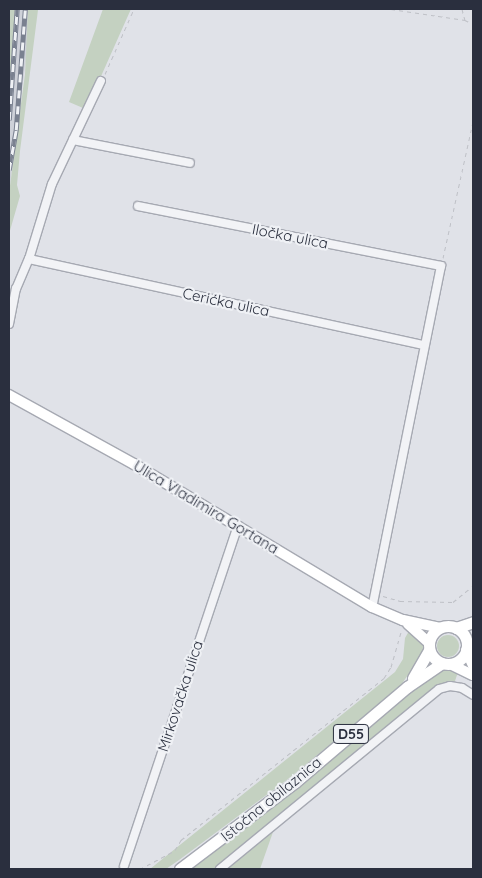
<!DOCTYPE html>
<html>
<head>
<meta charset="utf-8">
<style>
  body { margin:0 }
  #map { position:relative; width:482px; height:878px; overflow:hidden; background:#e0e2e8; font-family:Quicksand,sans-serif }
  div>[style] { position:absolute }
  .built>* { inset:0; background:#ced1d9 }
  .green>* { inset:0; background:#c4d1c1 }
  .round { border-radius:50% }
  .path>* { height:1px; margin-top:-0.5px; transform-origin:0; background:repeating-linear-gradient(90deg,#bec0c6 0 4px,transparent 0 8px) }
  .roads { filter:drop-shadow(1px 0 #a6a9b2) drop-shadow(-1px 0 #a6a9b2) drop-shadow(0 1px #a6a9b2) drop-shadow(0 -1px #a6a9b2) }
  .minor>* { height:8px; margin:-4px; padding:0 4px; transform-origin:4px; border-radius:4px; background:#f2f3f6 }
  .secondary>* { height:10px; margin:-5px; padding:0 5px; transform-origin:5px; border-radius:5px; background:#fff }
  .primary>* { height:11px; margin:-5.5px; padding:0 5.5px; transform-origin:5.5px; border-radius:5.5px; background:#fff }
  .primary>.ring { margin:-5.5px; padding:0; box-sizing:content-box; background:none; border:11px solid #fff; border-radius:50% }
  .rail>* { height:4.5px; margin-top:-2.25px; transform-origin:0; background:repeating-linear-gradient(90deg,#eff1f5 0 8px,#7a8190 0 16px); box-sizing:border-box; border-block:1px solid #7a8190 }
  span { translate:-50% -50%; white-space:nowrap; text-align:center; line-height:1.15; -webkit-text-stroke:4.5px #eff1f5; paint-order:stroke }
  .shield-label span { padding:1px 4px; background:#eff1f5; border:1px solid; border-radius:4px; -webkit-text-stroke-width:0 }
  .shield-label { font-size:14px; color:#2a2f3e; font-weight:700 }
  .street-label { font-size:15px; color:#2a2f3e }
  .frame { position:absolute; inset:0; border:10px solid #2a2f3e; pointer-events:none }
</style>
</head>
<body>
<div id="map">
  <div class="built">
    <i style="clip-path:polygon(15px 9px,28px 9px,28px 42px,9px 193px,9px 97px)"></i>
  </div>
  <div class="green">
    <i style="clip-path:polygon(9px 9px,15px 9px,9px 97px)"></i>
    <i style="clip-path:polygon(28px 9px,43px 9px,38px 10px,20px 151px,17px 185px,20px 196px,9px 234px,9px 193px,25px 74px)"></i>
    <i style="clip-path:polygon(103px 9px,131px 9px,94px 92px,91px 91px,83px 108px,69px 102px)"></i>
    <i style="clip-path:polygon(409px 631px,425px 645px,425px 650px,399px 688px,288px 779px,179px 860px,166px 869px,150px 869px,395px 672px,403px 659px,405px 638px)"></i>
    <i class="round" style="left:437px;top:635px;width:22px;height:22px"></i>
    <i style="clip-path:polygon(446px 667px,458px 672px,455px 681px,437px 686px,216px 869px,187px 869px,322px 767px,421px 681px)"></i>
    <i style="clip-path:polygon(273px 832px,260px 869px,226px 869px)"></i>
  </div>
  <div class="path">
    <i style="left:391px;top:9px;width:75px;rotate:8.5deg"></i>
    <i style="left:462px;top:9px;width:11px;rotate:75deg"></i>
    <i style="left:465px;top:20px;width:9px;rotate:27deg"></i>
    <i style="left:105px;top:74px;width:71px;rotate:-66deg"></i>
    <i style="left:443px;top:258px;width:139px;rotate:-77.6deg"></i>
    <i style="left:383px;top:596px;width:18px;rotate:16deg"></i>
    <i style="left:400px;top:601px;width:53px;rotate:1.1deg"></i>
    <i style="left:453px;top:602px;width:26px;rotate:-39deg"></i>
    <i style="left:140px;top:869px;width:40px;rotate:-28deg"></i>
    <i style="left:175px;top:850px;width:12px;rotate:-59deg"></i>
    <i style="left:181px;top:840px;width:260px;rotate:-38.6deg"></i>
    <i style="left:384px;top:678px;width:13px;rotate:-58deg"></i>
    <i style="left:391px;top:667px;width:37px;rotate:-74deg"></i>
  </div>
  <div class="roads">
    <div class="minor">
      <i style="left:73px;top:140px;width:119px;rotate:11.1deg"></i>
      <i style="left:138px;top:206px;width:309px;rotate:11.2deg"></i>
      <i style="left:441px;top:266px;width:348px;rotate:101.4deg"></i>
      <i style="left:29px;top:259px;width:404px;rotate:12.3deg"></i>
      <i style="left:9px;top:324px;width:36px;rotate:-79deg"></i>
      <i style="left:16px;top:289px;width:33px;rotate:-67deg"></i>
      <i style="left:29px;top:259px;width:78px;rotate:-73deg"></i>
      <i style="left:52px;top:184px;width:114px;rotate:-64.6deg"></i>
      <i style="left:124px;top:866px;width:359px;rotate:-71.5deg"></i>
      <i style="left:220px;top:869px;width:283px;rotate:-39.4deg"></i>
      <i style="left:439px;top:689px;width:11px;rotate:-15deg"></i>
      <i style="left:450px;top:686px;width:12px;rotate:9deg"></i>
      <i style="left:462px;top:688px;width:13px;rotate:32deg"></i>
    </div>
    <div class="secondary">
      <i style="left:9px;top:395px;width:143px;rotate:28.9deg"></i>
      <i style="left:134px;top:464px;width:278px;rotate:31deg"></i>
      <i style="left:372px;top:607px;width:34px;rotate:23deg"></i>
      <i style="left:403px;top:620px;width:38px;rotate:12deg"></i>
      <i style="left:408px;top:624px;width:28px;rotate:42deg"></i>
      <i style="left:466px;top:650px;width:17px;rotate:66deg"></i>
      <i style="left:450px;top:664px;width:25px;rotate:26deg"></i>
    </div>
    <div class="primary">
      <i class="ring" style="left:429px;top:626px;width:27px;height:27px"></i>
      <i style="left:456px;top:628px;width:18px;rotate:-19deg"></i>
      <i style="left:413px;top:678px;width:32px;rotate:-60deg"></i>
      <i style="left:180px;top:869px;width:144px;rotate:-37.1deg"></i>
      <i style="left:295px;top:782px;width:147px;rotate:-40.3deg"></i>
      <i style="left:407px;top:687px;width:42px;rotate:-34.4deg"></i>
    </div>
  </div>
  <div class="rail">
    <i style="left:9px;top:120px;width:111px;rotate:-85.9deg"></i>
    <i style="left:9px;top:170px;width:41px;rotate:-80.1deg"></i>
    <i style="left:16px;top:130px;width:121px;rotate:-85.7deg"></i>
  </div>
  <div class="shield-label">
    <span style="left:351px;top:734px">D55</span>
  </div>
  <div class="street-label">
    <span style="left:290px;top:236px;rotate:11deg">Iločka ulica</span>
    <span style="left:226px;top:302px;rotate:12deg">Cerićka ulica</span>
    <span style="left:206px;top:507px;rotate:31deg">Ulica Vladimira Gortana</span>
    <span style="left:180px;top:696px;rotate:-72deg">Mirkovačka ulica</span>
    <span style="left:271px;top:799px;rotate:-39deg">Istočna obilaznica</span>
  </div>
  <div class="frame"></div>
</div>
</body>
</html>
